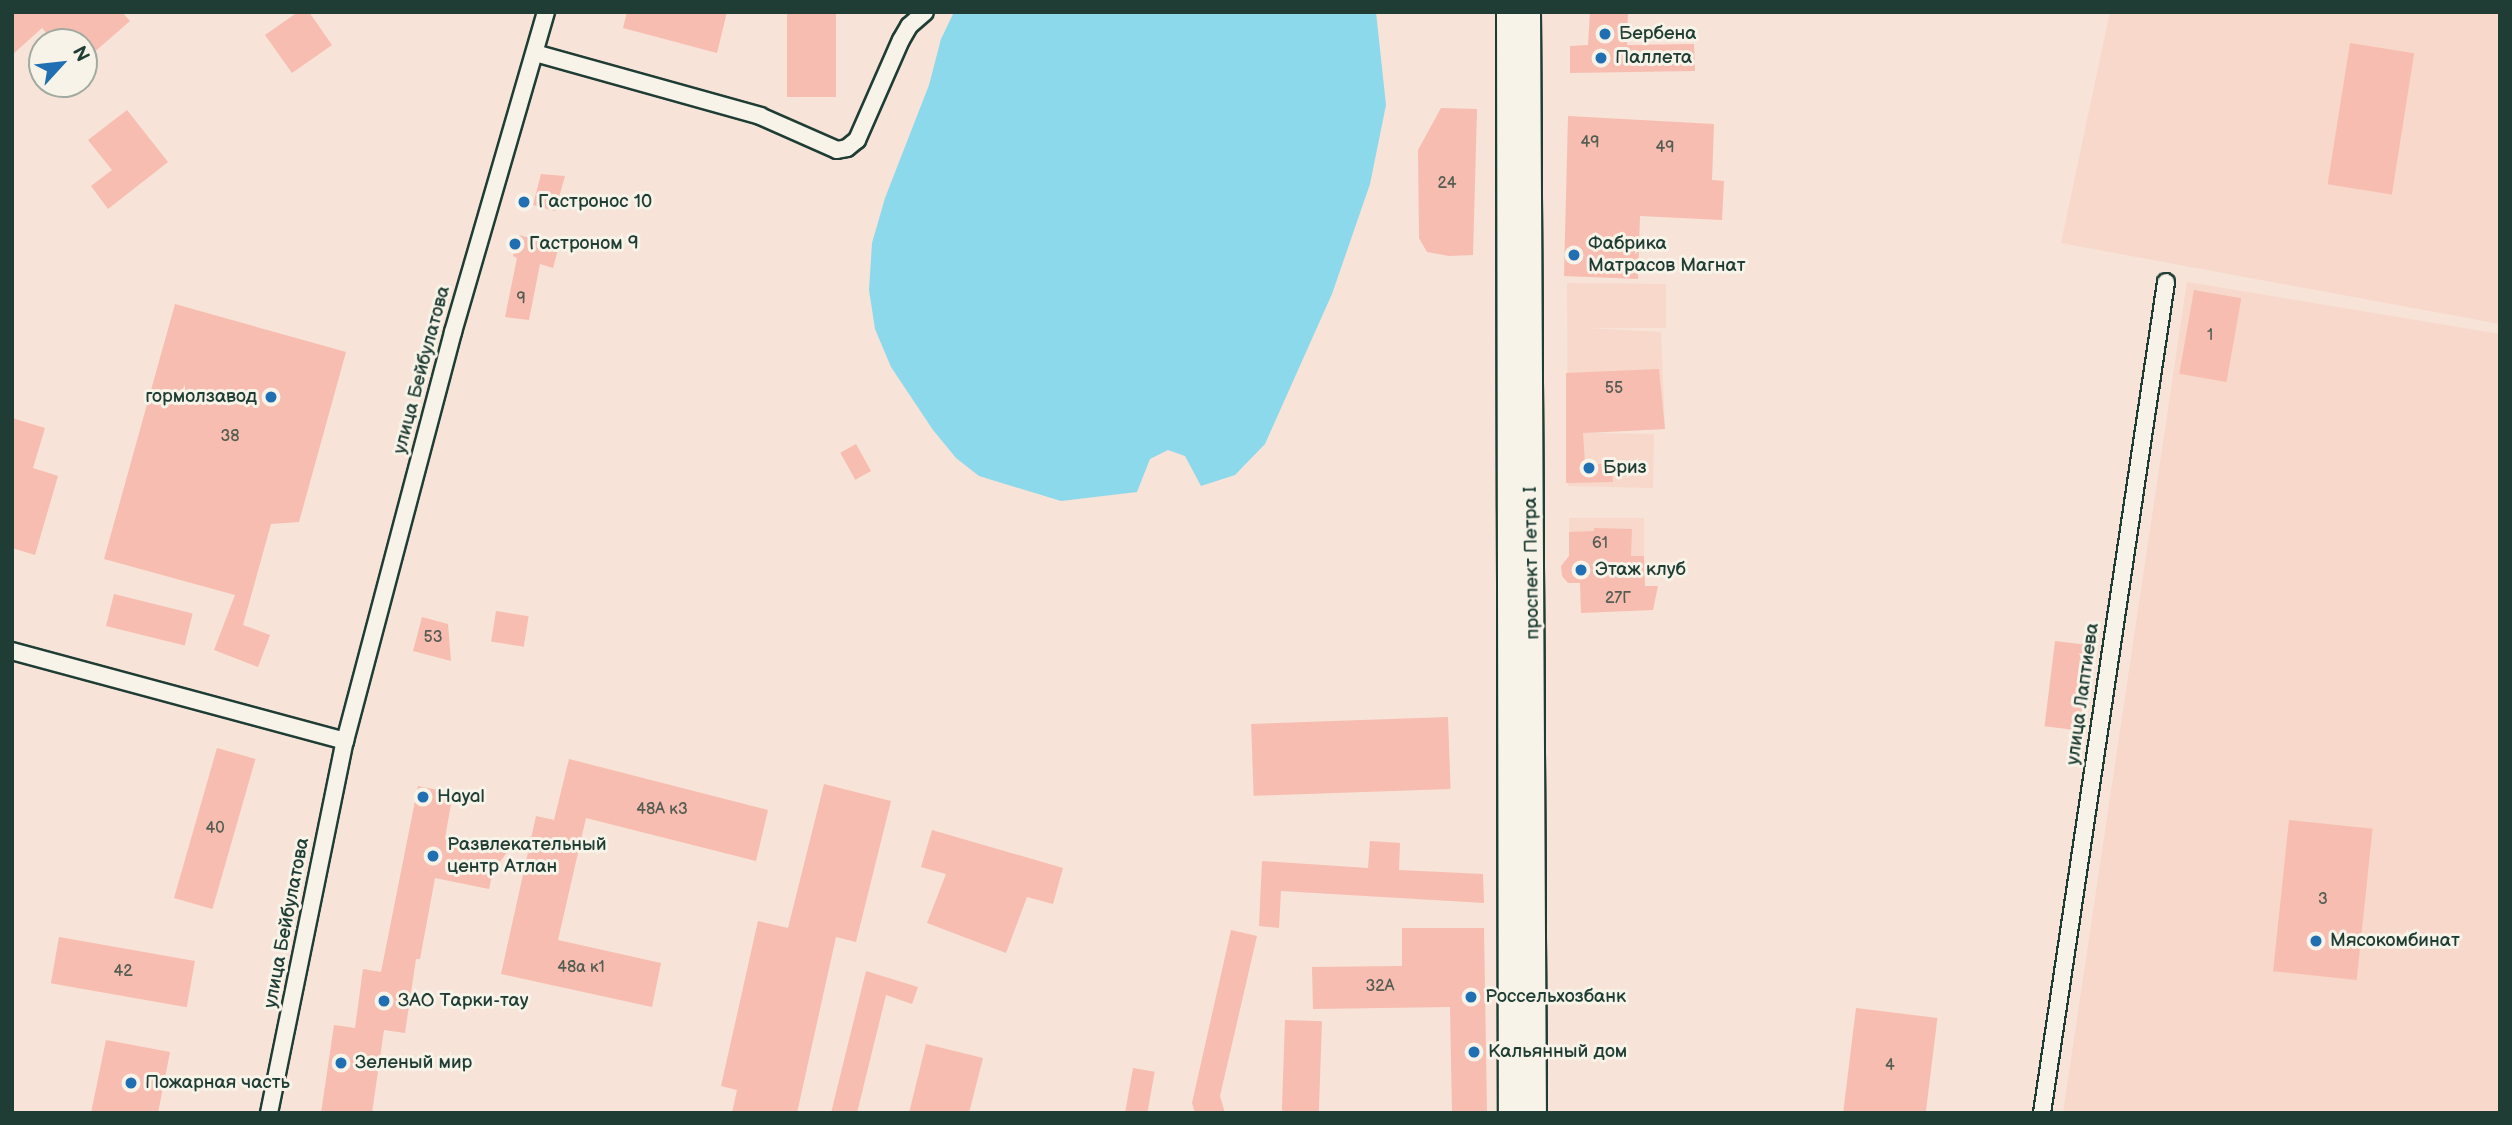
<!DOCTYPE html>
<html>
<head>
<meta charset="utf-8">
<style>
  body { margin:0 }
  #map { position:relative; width:2512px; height:1125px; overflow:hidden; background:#f7e3d7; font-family:"Balsamiq Sans",sans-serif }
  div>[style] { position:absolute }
  .built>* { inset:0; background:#f7d8cb; transform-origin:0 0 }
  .water>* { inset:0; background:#8dd9ec }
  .building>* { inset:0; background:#f7bdb0; transform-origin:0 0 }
  .roads { filter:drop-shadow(2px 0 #1f3d34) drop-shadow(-2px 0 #1f3d34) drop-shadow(0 2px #1f3d34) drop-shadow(0 -2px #1f3d34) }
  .minor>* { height:16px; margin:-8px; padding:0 8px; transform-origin:8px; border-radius:8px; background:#f7f3e8 }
  .primary>* { height:24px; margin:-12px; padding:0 12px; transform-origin:12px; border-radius:12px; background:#f7f3e8 }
  .dots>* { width:19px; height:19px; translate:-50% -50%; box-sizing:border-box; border:4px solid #f7f3e8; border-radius:50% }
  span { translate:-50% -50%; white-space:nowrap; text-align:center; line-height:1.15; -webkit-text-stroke:6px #f7f3e8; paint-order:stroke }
  .number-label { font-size:16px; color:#555d53 }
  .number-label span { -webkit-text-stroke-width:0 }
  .poi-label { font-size:19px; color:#1f3d34 }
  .left { translate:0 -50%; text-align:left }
  .right { translate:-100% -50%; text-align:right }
  .street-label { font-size:19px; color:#1f3d34 }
  .frame { position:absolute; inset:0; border:14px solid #1f3d34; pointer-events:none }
  .north { position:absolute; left:28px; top:28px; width:70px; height:70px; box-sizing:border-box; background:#f7f3e8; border:2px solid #a1aaa0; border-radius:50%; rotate:63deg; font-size:19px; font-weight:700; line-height:28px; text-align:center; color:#1f3d34 }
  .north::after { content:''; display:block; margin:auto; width:24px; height:32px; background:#1f6fb2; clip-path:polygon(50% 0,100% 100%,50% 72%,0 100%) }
</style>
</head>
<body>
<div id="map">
  <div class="built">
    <i style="clip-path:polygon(2110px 12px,2500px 12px,2500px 324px,2061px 243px)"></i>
    <i style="clip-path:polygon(2187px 282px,2500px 334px,2500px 1113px,2063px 1113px)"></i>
    <i style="clip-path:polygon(1567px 283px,1666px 284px,1666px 328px,1588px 328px,1661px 332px,1665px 429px,1590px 433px,1654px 434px,1653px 488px,1568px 486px)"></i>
    <i style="left:1569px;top:518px;width:75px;height:38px"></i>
  </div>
  <div class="water">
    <i style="clip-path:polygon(954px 12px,1376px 12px,1386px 105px,1370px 184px,1332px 294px,1265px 444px,1235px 475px,1201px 486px,1185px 456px,1168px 450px,1150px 459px,1137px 492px,1061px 501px,979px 476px,956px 458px,933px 430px,891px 367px,875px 329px,869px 290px,872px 243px,885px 198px,929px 85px,941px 39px)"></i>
  </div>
  <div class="building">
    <i style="clip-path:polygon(12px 12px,122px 12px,130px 21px,84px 61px,84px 42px,54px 42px,42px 28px,12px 55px)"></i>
    <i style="clip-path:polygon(298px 12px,309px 12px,332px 45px,292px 73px,265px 35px)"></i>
    <i style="clip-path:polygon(627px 12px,727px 12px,717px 53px,623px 28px)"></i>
    <i style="left:787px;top:12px;width:49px;height:85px"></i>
    <i style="clip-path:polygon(1590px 12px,1628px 12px,1627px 45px,1694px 44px,1695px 71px,1570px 73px,1570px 46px,1588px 45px)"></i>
    <i style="left:2350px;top:43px;width:65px;height:143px;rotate:9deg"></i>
    <i style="clip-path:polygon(1441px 108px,1477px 109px,1473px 255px,1449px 256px,1427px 252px,1419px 238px,1418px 150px)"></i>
    <i style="clip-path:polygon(127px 110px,168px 162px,108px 209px,91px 186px,112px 170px,88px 140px)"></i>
    <i style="clip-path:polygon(1568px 116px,1714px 124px,1712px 180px,1724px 181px,1722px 220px,1640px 216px,1638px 279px,1564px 276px)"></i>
    <i style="clip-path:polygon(541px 174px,565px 176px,555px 211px,533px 205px)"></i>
    <i style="clip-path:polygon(519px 235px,559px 246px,553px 268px,540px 264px,529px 320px,505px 317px,517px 258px,513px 256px)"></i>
    <i style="left:2194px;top:290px;width:48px;height:85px;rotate:10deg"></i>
    <i style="clip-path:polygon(175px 304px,346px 352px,299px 522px,271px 524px,243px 625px,270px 635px,258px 667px,214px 650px,235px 595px,104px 559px)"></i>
    <i style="clip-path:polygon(1659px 369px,1665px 429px,1583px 433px,1585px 464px,1612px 464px,1613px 482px,1566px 483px,1566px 373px)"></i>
    <i style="clip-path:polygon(12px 418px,45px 428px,33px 468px,58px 476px,35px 555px,12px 548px)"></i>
    <i style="left:856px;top:444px;width:31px;height:18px;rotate:61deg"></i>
    <i style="clip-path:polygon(1594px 528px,1632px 529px,1631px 556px,1644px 556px,1645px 586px,1658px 586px,1653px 610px,1581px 613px,1580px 583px,1568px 583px,1562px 576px,1561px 566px,1569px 556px,1569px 532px,1594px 531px)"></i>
    <i style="left:114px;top:594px;width:81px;height:33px;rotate:14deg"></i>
    <i style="left:496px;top:611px;width:33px;height:31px;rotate:9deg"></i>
    <i style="clip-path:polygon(422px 617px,448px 624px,451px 661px,413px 651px)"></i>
    <i style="left:2055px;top:641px;width:35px;height:86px;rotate:7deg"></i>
    <i style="left:1448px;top:717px;width:72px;height:197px;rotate:88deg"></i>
    <i style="left:217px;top:748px;width:40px;height:156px;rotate:16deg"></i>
    <i style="clip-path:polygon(569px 759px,768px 810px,756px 861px,586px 818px,558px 940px,661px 963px,652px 1007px,501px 974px,536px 816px,554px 820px)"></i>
    <i style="clip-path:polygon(824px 784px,891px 801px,856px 942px,836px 937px,797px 1113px,732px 1113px,737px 1090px,721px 1086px,758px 921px,788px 928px)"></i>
    <i style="clip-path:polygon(418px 786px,453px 793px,445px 838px,508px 851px,493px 871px,489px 889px,435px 878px,420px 959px,416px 959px,405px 1033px,384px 1030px,372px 1113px,321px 1113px,334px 1025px,355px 1028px,363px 969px,381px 972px)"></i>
    <i style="left:2289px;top:820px;width:84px;height:152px;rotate:6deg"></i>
    <i style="clip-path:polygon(932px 830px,1063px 868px,1053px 904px,1027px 897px,1006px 953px,927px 923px,946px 874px,921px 867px)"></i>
    <i style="clip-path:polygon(1370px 841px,1400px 843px,1399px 870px,1483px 874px,1484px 903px,1281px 891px,1279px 928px,1259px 926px,1262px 861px,1368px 868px)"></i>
    <i style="clip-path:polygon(1402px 928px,1484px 928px,1487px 1113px,1452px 1113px,1450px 1007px,1313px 1009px,1312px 967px,1402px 966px)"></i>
    <i style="clip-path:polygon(1231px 930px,1257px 936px,1220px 1096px,1225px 1113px,1195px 1113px,1192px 1103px)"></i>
    <i style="left:59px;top:937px;width:138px;height:47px;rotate:10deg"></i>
    <i style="clip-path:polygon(866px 971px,918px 987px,912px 1004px,886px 995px,857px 1113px,831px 1113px)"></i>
    <i style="left:1856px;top:1008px;width:82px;height:106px;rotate:7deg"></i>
    <i style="left:1285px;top:1020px;width:37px;height:93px;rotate:2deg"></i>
    <i style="clip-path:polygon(106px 1040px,170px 1052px,158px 1113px,91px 1113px)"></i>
    <i style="clip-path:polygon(926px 1044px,983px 1058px,969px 1113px,909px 1113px)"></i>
    <i style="left:1133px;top:1068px;width:22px;height:46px;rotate:10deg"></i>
  </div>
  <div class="roads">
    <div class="minor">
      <i style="left:535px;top:53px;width:234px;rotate:15.6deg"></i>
      <i style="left:760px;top:116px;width:84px;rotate:23.8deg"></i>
      <i style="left:837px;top:150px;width:10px;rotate:-11deg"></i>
      <i style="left:847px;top:148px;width:13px;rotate:-39deg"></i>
      <i style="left:857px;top:140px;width:109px;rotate:-66.3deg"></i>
      <i style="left:901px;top:40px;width:16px;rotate:-60deg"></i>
      <i style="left:909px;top:26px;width:21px;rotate:-41deg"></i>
      <i style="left:12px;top:651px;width:345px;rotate:15.1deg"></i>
      <i style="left:269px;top:1113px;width:380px;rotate:-78.5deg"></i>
      <i style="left:345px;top:741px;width:423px;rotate:-75.2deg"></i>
      <i style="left:453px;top:332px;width:333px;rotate:-73.8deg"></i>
      <i style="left:2042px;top:1113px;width:840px;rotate:-81.51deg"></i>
    </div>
    <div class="primary">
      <i style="left:1509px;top:12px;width:1101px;rotate:89.9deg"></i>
      <i style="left:1528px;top:12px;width:1101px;rotate:89.69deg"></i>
    </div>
  </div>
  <div class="dots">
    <i style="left:1605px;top:34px;background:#1f6fb2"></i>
    <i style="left:1601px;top:58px;background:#1f6fb2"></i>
    <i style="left:524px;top:202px;background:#1f6fb2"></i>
    <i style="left:515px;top:244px;background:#1f6fb2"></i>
    <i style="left:1574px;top:255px;background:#1f6fb2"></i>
    <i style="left:271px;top:397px;background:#1f6fb2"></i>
    <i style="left:1589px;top:468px;background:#1f6fb2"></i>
    <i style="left:1581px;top:570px;background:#1f6fb2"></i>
    <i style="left:423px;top:797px;background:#1f6fb2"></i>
    <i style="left:433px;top:856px;background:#1f6fb2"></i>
    <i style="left:2316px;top:941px;background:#1f6fb2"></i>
    <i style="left:1471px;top:997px;background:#1f6fb2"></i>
    <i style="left:384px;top:1001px;background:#1f6fb2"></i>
    <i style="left:1474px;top:1052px;background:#1f6fb2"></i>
    <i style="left:341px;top:1063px;background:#1f6fb2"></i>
    <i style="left:131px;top:1083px;background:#1f6fb2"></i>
  </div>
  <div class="number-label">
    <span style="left:1590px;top:143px">49</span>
    <span style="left:1665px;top:148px">49</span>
    <span style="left:1447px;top:184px">24</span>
    <span style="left:521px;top:299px">9</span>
    <span style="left:2210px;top:336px">1</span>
    <span style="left:1614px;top:389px">55</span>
    <span style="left:230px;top:437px">38</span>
    <span style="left:1600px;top:544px">61</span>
    <span style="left:1618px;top:599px">27Г</span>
    <span style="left:433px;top:638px">53</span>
    <span style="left:662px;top:810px">48А к3</span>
    <span style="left:215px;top:829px">40</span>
    <span style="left:2323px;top:900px">3</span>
    <span style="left:581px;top:968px">48а к1</span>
    <span style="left:123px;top:972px">42</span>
    <span style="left:1380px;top:987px">32А</span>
    <span style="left:1890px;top:1066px">4</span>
  </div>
  <div class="poi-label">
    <span class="left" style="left:1619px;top:34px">Бербена</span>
    <span class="left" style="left:1615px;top:58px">Паллета</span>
    <span class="left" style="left:538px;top:202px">Гастронос 10</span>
    <span class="left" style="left:529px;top:244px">Гастроном 9</span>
    <span class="left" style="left:1588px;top:255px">Фабрика<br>Матрасов Магнат</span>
    <span class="right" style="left:257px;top:397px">гормолзавод</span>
    <span class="left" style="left:1603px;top:468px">Бриз</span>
    <span class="left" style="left:1595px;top:570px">Этаж клуб</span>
    <span class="left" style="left:437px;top:797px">Hayal</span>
    <span class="left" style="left:447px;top:856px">Развлекательный<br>центр Атлан</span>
    <span class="left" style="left:2330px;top:941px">Мясокомбинат</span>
    <span class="left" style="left:1485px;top:997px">Россельхозбанк</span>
    <span class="left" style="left:398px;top:1001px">ЗАО Тарки-тау</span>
    <span class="left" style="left:1488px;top:1052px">Кальянный дом</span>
    <span class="left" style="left:355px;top:1063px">Зеленый мир</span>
    <span class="left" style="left:145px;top:1083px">Пожарная часть</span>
  </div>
  <div class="street-label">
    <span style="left:422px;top:370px;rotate:-75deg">улица Бейбулатова</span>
    <span style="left:1532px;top:563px;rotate:-91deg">проспект Петра I</span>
    <span style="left:2083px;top:694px;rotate:-82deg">улица Лаптиева</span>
    <span style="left:287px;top:923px;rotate:-79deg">улица Бейбулатова</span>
  </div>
  <div class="frame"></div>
  <div class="north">N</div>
</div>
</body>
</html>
